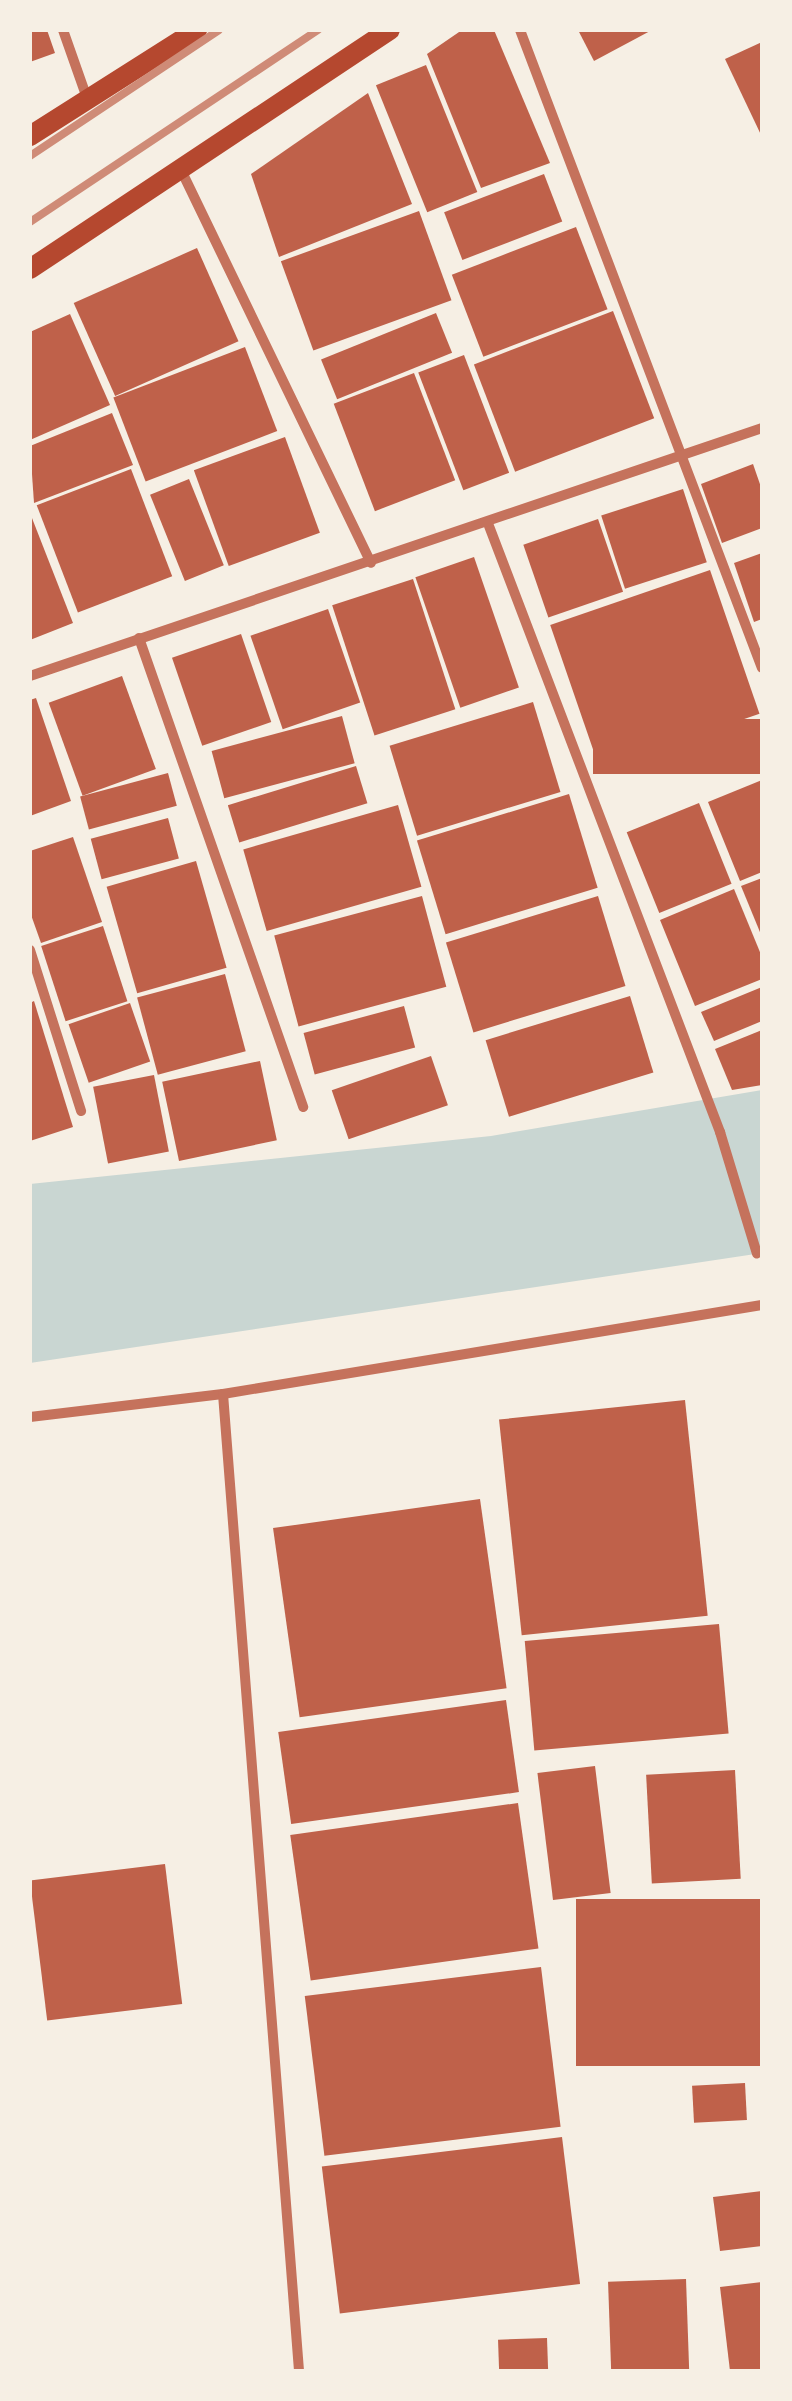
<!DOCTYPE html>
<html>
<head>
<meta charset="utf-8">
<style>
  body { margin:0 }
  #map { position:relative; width:792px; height:2401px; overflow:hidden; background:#f6efe4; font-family:Georgia,serif }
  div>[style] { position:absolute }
  .water>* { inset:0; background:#c9d6d2 }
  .building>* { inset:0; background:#bf614a; transform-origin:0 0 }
  .minor>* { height:10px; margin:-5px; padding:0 5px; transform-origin:5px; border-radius:5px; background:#c5725c }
  .secondary>* { height:20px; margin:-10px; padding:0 10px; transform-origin:10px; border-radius:10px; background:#b5482f }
  .rail>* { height:8px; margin:-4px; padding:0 4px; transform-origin:4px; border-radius:4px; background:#cf8b77 }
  span { translate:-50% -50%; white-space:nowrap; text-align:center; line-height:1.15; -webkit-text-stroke:10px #f6efe4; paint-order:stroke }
  .frame { position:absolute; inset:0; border:32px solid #f6efe4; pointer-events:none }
</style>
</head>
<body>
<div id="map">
  <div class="water">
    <i style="clip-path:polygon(762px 1090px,762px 1253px,30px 1363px,30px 1184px,491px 1136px)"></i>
  </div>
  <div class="building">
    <i style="clip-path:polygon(30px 30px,47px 30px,55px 53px,30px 62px)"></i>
    <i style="clip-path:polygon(462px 30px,494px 30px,550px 163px,481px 188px,427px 54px)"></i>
    <i style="clip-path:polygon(578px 30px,652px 30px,594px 61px)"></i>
    <i style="clip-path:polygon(762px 42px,762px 137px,725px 59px)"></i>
    <i style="left:426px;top:65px;width:137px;height:54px;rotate:68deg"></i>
    <i style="clip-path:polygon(368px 93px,412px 204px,279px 257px,251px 174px)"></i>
    <i style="left:544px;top:174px;width:51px;height:107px;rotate:69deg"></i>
    <i style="left:419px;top:211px;width:95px;height:147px;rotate:70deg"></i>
    <i style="left:576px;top:227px;width:88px;height:133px;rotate:69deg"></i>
    <i style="left:197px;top:248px;width:102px;height:135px;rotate:66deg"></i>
    <i style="left:613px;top:311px;width:115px;height:149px;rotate:69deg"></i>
    <i style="left:436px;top:313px;width:43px;height:124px;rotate:68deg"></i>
    <i style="clip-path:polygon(70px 314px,110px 405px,30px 440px,30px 332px)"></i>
    <i style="left:245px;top:347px;width:90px;height:141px;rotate:69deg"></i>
    <i style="left:464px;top:355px;width:126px;height:49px;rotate:69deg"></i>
    <i style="left:414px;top:373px;width:115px;height:86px;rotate:69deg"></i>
    <i style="clip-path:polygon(112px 413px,133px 465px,34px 503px,30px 446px)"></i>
    <i style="left:285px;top:437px;width:102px;height:97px;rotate:70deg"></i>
    <i style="clip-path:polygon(753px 464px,762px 490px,762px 528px,722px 543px,701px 484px)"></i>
    <i style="left:131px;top:469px;width:115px;height:101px;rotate:69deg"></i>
    <i style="left:189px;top:479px;width:93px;height:42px;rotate:68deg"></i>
    <i style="left:683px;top:489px;width:77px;height:86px;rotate:72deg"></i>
    <i style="clip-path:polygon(30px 513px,73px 623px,30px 640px)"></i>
    <i style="left:598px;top:519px;width:77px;height:79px;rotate:71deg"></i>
    <i style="clip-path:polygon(762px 553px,762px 619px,754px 622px,734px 563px)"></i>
    <i style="left:474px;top:557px;width:138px;height:62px;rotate:71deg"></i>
    <i style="left:710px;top:570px;width:152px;height:169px;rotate:71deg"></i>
    <i style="left:413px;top:579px;width:137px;height:85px;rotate:72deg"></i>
    <i style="left:328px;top:609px;width:99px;height:82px;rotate:71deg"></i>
    <i style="left:241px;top:634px;width:93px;height:73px;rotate:71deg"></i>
    <i style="left:122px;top:676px;width:99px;height:78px;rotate:70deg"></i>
    <i style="clip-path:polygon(36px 698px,71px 801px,30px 816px,30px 700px)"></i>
    <i style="left:533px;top:702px;width:94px;height:150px;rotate:73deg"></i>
    <i style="left:342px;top:716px;width:49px;height:135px;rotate:75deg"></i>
    <i style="left:762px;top:719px;width:55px;height:169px;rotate:90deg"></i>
    <i style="left:356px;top:766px;width:39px;height:134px;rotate:73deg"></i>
    <i style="left:168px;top:773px;width:34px;height:91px;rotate:75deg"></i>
    <i style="clip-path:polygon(762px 780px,762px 872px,740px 881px,708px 802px)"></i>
    <i style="left:569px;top:794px;width:98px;height:159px;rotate:73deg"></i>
    <i style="left:699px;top:803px;width:87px;height:78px;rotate:68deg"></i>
    <i style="left:398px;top:805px;width:85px;height:161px;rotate:74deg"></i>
    <i style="left:168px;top:818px;width:42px;height:80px;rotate:75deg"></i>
    <i style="clip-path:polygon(73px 837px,102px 922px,41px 943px,30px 912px,30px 851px)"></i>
    <i style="left:196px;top:861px;width:111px;height:93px;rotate:74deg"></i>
    <i style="clip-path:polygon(762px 878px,762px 937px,741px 886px)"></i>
    <i style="clip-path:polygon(734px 889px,762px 957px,762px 979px,695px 1006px,660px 920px)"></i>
    <i style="left:422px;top:896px;width:94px;height:153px;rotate:75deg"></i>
    <i style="left:598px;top:896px;width:94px;height:159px;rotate:73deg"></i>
    <i style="left:103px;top:926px;width:79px;height:65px;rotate:72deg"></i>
    <i style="left:225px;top:974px;width:80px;height:91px;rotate:75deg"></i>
    <i style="clip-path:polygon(762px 987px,762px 1021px,714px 1041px,701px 1012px)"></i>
    <i style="left:630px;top:996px;width:80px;height:151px;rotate:73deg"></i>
    <i style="clip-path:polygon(34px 1001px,73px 1127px,30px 1141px,30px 1003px)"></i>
    <i style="left:130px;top:1003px;width:62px;height:65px;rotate:71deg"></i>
    <i style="left:404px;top:1006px;width:43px;height:104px;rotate:75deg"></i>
    <i style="clip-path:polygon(762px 1030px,762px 1085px,732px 1090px,715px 1049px)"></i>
    <i style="left:431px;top:1056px;width:52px;height:105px;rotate:71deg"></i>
    <i style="left:260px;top:1061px;width:81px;height:100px;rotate:78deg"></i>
    <i style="left:154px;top:1075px;width:78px;height:62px;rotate:79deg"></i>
    <i style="left:685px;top:1400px;width:217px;height:187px;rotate:84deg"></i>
    <i style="left:480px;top:1499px;width:191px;height:209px;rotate:82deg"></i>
    <i style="left:719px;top:1624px;width:110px;height:195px;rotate:85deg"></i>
    <i style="left:506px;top:1700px;width:93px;height:230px;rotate:82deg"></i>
    <i style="left:595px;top:1766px;width:128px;height:58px;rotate:83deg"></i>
    <i style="left:735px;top:1770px;width:109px;height:89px;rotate:87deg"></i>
    <i style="left:518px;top:1803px;width:147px;height:230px;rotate:82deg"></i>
    <i style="left:165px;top:1864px;width:141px;height:136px;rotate:83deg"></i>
    <i style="left:762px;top:1899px;width:167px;height:186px;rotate:90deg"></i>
    <i style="left:541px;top:1967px;width:161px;height:238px;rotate:83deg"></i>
    <i style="left:745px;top:2083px;width:37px;height:53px;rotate:87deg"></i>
    <i style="left:562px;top:2137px;width:148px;height:242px;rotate:83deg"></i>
    <i style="clip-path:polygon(762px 2191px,762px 2246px,720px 2251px,713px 2197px)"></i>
    <i style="left:686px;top:2279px;width:92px;height:78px;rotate:88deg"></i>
    <i style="clip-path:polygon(762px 2282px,762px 2371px,730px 2371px,720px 2287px)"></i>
    <i style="left:547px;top:2338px;width:33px;height:49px;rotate:88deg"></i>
  </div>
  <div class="minor">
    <i style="left:63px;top:30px;width:72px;rotate:70.6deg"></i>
    <i style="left:520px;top:30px;width:682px;rotate:69.23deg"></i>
    <i style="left:182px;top:172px;width:434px;rotate:64.2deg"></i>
    <i style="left:489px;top:526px;width:649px;rotate:69.13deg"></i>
    <i style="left:720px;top:1132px;width:127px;rotate:73.1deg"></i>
    <i style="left:139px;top:638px;width:497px;rotate:70.7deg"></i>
    <i style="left:30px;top:676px;width:773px;rotate:-18.72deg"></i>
    <i style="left:30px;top:950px;width:169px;rotate:72.4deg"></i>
    <i style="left:223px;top:1394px;width:980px;rotate:85.55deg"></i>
    <i style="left:30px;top:1417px;width:194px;rotate:-6.8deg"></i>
    <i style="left:223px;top:1394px;width:546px;rotate:-9.38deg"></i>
  </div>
  <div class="secondary">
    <i style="left:30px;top:136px;width:198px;rotate:-32.4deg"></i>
    <i style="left:30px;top:269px;width:432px;rotate:-33.6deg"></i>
  </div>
  <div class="rail">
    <i style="left:30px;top:156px;width:227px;rotate:-33.7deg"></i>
    <i style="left:30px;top:222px;width:346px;rotate:-33.7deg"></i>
  </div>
  <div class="frame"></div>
</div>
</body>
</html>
